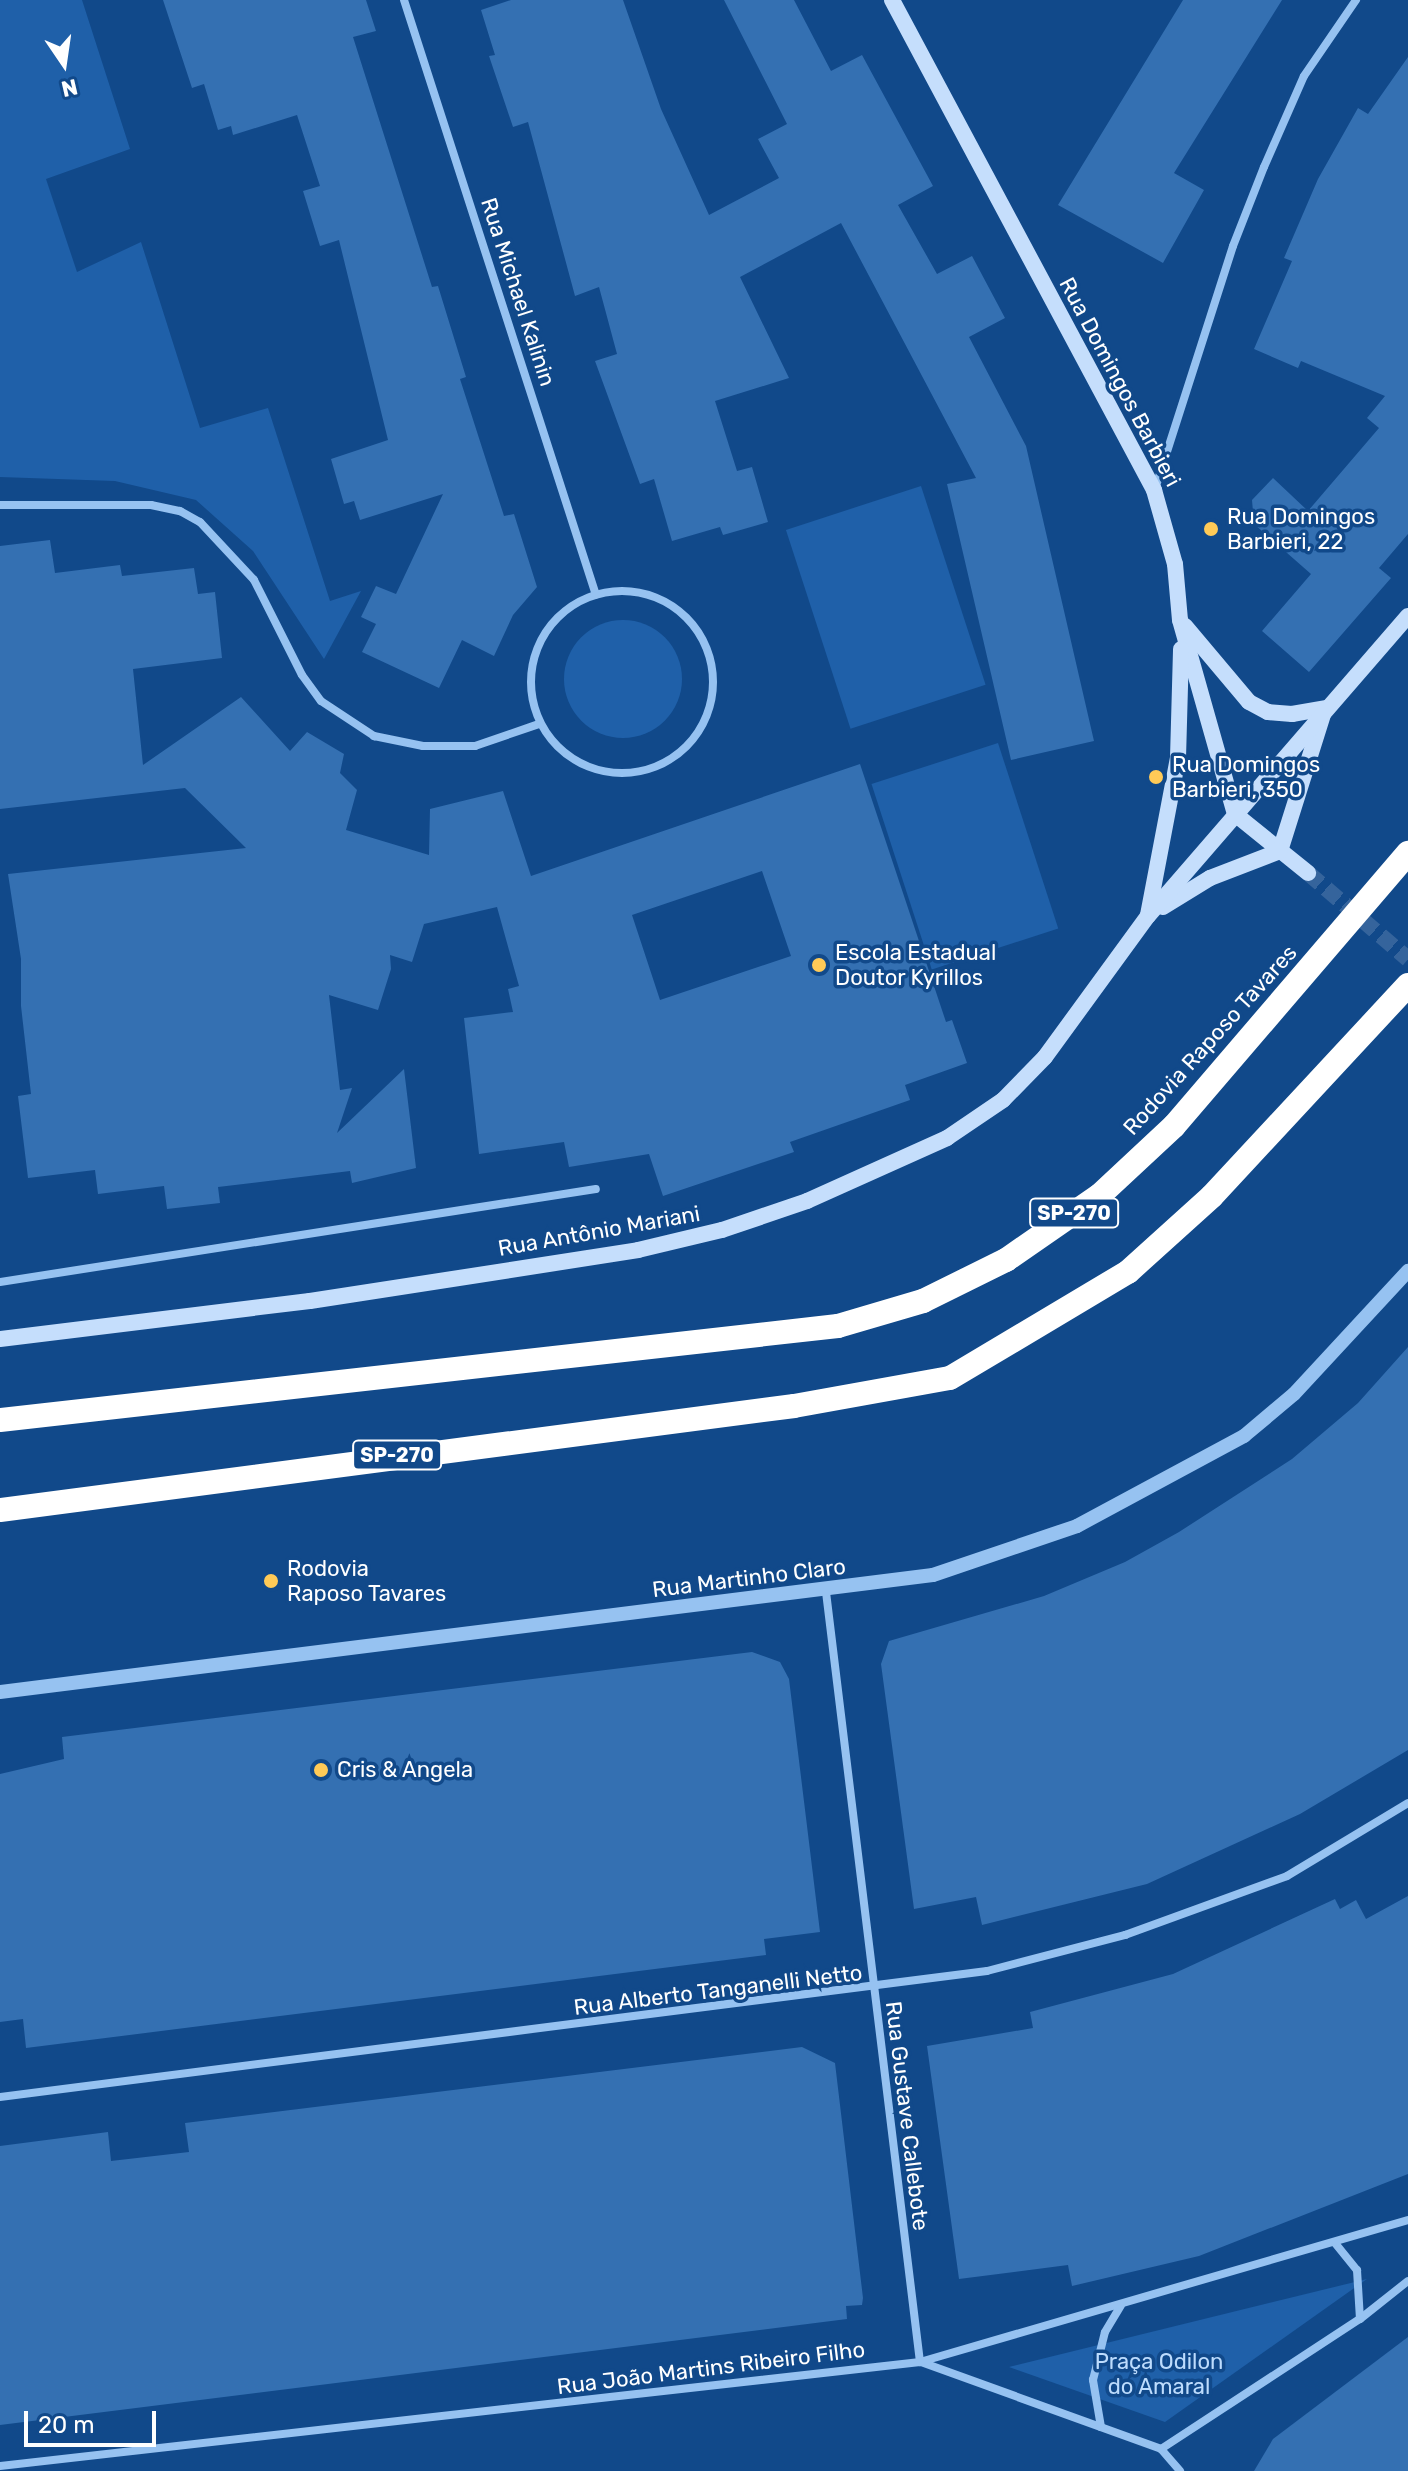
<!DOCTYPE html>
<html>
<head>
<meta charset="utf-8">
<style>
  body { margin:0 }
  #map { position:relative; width:1408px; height:2471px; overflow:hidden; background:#11498a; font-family:Rubik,sans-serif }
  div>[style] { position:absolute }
  .green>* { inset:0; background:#1f60a9; transform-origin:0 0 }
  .round { border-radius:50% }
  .building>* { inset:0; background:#3470b2 }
  .secondary-tunnel>* { height:16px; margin-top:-8px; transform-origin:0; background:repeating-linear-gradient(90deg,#35649c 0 16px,transparent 0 24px) }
  .minor>* { height:8px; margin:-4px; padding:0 4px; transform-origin:4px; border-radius:4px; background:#96c2f1 }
  .minor>.ring { margin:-4px; padding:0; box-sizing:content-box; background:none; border:8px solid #96c2f1; border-radius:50% }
  .tertiary>* { height:14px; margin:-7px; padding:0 7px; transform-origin:7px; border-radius:7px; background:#96c2f1 }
  .secondary>* { height:16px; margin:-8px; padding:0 8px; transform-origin:8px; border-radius:8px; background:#c5defc }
  .motorway>* { height:24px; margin:-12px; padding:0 12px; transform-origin:12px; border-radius:12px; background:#fff }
  .dots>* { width:22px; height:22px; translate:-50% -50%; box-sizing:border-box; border:4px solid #11498a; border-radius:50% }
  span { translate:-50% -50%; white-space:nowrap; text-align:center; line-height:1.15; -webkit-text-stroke:7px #11498a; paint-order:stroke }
  .shield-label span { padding:2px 6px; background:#11498a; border:2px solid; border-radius:6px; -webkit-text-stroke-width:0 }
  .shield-label { font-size:20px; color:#fff; font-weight:700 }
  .street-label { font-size:22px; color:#fff }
  .poi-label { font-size:22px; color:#fff }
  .left { translate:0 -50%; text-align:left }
  .park-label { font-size:22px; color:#bddcfd }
  .north { position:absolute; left:24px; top:24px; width:80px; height:80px; -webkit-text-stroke:6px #11498a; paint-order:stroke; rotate:167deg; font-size:22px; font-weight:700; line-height:32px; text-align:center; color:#fff }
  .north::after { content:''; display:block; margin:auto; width:28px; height:36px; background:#fff; clip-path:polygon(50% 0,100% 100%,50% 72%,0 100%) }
  .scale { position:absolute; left:24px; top:2411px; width:132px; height:36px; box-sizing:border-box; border:4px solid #fff; border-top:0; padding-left:10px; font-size:24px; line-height:28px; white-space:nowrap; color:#fff; -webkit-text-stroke:6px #11498a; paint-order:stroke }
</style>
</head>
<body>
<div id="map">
  <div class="green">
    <i style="clip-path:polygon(0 0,82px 0,130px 149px,46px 179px,77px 272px,141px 242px,200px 428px,268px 408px,330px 601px,361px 591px,324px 659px,253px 551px,196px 500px,115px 481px,0 477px)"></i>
    <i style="left:921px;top:486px;width:209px;height:142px;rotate:72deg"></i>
    <i class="round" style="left:564px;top:620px;width:118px;height:118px"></i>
    <i style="left:998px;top:743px;width:195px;height:133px;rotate:72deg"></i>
    <i style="clip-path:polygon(1367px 2279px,1165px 2422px,1009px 2367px)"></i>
  </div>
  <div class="building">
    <i style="clip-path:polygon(163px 0,366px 0,376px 31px,353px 37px,432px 287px,438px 286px,466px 377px,460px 379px,504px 516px,514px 514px,537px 587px,513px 615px,494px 656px,462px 640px,439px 688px,362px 652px,376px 624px,361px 617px,376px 586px,396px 594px,443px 494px,360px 520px,354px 501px,344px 504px,331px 459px,388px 440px,339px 240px,320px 246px,303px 191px,320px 186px,297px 115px,233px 135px,231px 126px,218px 130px,204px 84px,192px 88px)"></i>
    <i style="clip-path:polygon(511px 0,623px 0,661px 109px,709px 215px,779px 178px,758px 139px,787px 124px,724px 0,794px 0,831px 71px,862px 55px,933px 186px,898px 205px,937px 274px,972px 256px,1005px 318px,969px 337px,1026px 446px,1094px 741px,1011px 760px,947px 484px,976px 478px,841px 223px,740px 277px,789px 378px,715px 401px,737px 471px,752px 467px,768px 522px,723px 535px,720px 527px,672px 541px,654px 479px,640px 484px,595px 361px,617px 354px,599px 287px,575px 296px,528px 122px,513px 127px,489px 56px,495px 55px,481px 10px)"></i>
    <i style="clip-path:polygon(1183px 0,1282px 0,1174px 173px,1204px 190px,1163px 263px,1058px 205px)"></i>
    <i style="clip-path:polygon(1408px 57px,1408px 534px,1379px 568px,1391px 578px,1309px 672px,1262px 631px,1311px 574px,1254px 524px,1252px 500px,1273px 478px,1308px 511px,1379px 428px,1367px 418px,1385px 396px,1301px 361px,1298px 368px,1254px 349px,1292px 261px,1284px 258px,1318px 179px,1358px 108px,1368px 114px)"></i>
    <i style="clip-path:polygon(evenodd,50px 540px,55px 573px,120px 565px,122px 576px,194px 568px,198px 594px,215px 592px,222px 658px,133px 669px,143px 765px,241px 697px,290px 751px,307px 732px,344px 754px,340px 773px,357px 790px,346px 830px,429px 855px,430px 809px,503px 791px,531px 876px,860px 764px,946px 1022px,952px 1020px,967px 1063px,905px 1085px,910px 1100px,790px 1142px,794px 1152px,663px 1196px,649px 1154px,569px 1167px,564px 1142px,479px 1154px,464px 1018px,513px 1012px,508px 989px,519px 986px,497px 907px,424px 924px,412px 962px,390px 955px,391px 969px,378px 1010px,329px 995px,340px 1090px,352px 1088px,337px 1133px,404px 1069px,416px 1168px,352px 1183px,350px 1171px,218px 1187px,220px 1203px,167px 1209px,164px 1186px,98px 1194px,95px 1170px,28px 1178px,18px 1096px,31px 1094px,21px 1006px,21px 959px,8px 874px,246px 848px,185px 788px,0 809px,0 546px,50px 540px,762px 871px,791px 956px,660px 1000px,632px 915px,762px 871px)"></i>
    <i style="clip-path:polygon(1408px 1347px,1408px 1750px,1300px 1814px,1147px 1884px,982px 1925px,976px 1897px,914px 1909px,881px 1664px,889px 1641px,1044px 1596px,1125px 1562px,1179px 1532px,1292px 1459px,1358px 1403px)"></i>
    <i style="clip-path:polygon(752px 1652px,780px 1662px,789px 1679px,820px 1932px,764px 1939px,766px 1955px,26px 2048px,23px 2019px,0 2022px,0 1774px,64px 1759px,62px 1737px)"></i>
    <i style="clip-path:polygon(1408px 1896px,1408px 2174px,1199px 2256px,1072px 2286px,1068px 2265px,959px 2279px,927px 2046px,1033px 2028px,1030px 2012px,1173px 1974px,1335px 1899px,1340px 1909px,1356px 1900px,1366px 1919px)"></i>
    <i style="clip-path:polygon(802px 2047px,835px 2063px,863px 2298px,862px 2305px,846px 2306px,847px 2319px,0 2425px,0 2146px,108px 2132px,111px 2161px,189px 2152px,185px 2123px)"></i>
    <i style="clip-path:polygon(1408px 2337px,1408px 2471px,1254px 2471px,1273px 2439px)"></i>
  </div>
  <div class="secondary-tunnel">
    <i style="left:1308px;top:873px;width:132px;rotate:40.7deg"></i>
  </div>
  <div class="minor">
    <i style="left:404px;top:0;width:625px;rotate:72.12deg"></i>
    <i style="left:1155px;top:489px;width:255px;rotate:-72.2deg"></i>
    <i style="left:1233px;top:246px;width:85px;rotate:-68.6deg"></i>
    <i style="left:1264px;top:167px;width:99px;rotate:-66.3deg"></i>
    <i style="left:1304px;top:76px;width:92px;rotate:-55.6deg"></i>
    <i style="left:0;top:505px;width:151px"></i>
    <i style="left:151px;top:505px;width:30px;rotate:12deg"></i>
    <i style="left:180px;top:511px;width:23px;rotate:29deg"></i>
    <i style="left:200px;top:522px;width:79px;rotate:47deg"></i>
    <i style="left:254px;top:580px;width:106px;rotate:63.2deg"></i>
    <i style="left:302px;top:675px;width:32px;rotate:54deg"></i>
    <i style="left:321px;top:701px;width:64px;rotate:33.4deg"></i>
    <i style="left:374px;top:736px;width:50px;rotate:11.5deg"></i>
    <i style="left:423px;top:746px;width:52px"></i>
    <i style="left:475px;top:746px;width:68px;rotate:-19deg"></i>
    <i class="ring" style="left:531px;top:591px;width:174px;height:174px"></i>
    <i style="left:0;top:1282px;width:603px;rotate:-8.87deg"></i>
    <i style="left:826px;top:1592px;width:776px;rotate:83.04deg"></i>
    <i style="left:0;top:2097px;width:995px;rotate:-7.28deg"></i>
    <i style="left:987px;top:1971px;width:143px;rotate:-14.6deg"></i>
    <i style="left:1125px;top:1935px;width:172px;rotate:-20deg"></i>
    <i style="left:1287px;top:1876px;width:141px;rotate:-31.1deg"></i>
    <i style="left:1335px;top:2243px;width:35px;rotate:51deg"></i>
    <i style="left:1357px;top:2270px;width:49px;rotate:86.5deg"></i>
    <i style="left:921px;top:2362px;width:255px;rotate:19.9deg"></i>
    <i style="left:1161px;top:2449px;width:29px;rotate:49deg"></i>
    <i style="left:1101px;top:2427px;width:48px;rotate:-99.7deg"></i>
    <i style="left:1093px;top:2380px;width:49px;rotate:-76deg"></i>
    <i style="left:1105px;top:2332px;width:31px;rotate:-59deg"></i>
    <i style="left:1161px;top:2449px;width:238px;rotate:-33.2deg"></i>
    <i style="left:1360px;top:2319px;width:61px;rotate:-38.4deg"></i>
    <i style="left:0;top:2466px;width:926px;rotate:-6.45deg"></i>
    <i style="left:920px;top:2362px;width:508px;rotate:-16.22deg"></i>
  </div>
  <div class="tertiary">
    <i style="left:0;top:1692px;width:940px;rotate:-7.15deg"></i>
    <i style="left:933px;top:1575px;width:152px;rotate:-18.8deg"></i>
    <i style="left:1077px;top:1526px;width:190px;rotate:-28.3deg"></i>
    <i style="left:1244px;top:1436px;width:65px;rotate:-40deg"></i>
    <i style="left:1294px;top:1394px;width:168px;rotate:-47.2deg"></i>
  </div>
  <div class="secondary">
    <i style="left:892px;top:0;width:556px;rotate:61.87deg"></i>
    <i style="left:1154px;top:490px;width:77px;rotate:74.2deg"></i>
    <i style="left:1175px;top:564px;width:56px;rotate:84.9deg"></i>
    <i style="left:1180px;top:620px;width:202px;rotate:74.2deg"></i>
    <i style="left:1235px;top:814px;width:94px;rotate:38.9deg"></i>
    <i style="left:1185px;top:626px;width:99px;rotate:49.9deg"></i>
    <i style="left:1249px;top:702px;width:21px;rotate:28deg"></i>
    <i style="left:1268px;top:712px;width:24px;rotate:5deg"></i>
    <i style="left:1292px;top:714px;width:34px;rotate:-10deg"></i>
    <i style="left:1280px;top:851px;width:143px;rotate:-72.5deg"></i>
    <i style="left:1163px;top:907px;width:55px;rotate:-31.7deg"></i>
    <i style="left:1210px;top:878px;width:75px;rotate:-21.1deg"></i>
    <i style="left:1148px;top:915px;width:160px;rotate:-79.2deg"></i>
    <i style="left:1178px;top:758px;width:109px;rotate:-88.4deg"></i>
    <i style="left:0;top:1339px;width:312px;rotate:-7deg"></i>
    <i style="left:310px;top:1301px;width:332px;rotate:-8.8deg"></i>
    <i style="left:638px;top:1250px;width:86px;rotate:-13.4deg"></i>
    <i style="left:722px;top:1230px;width:90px;rotate:-18.8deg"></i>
    <i style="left:807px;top:1201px;width:154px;rotate:-24.2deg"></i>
    <i style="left:947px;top:1138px;width:68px;rotate:-34.2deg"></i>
    <i style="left:1003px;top:1100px;width:60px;rotate:-45.7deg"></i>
    <i style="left:1045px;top:1057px;width:175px;rotate:-53.9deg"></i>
    <i style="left:1148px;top:916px;width:397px;rotate:-49.1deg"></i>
  </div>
  <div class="motorway">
    <i style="left:0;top:1420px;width:843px;rotate:-6.4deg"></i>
    <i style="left:838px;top:1326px;width:89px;rotate:-16.4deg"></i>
    <i style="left:923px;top:1301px;width:93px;rotate:-26.3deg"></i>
    <i style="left:1006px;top:1260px;width:114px;rotate:-34.7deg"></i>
    <i style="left:1100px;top:1195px;width:101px;rotate:-43deg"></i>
    <i style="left:1174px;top:1126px;width:360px;rotate:-49.4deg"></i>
    <i style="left:0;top:1510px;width:801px;rotate:-7.46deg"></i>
    <i style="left:794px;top:1406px;width:158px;rotate:-10.2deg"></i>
    <i style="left:950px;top:1378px;width:207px;rotate:-30.8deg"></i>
    <i style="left:1128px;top:1272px;width:113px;rotate:-42.1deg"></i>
    <i style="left:1212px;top:1196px;width:288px;rotate:-47.1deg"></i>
  </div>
  <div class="dots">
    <i style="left:1211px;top:529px;background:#ffca57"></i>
    <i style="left:1156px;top:777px;background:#ffca57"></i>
    <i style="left:819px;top:965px;background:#ffca57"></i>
    <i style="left:271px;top:1581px;background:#ffca57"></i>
    <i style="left:321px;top:1770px;background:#ffca57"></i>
  </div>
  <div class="shield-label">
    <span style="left:1074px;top:1213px">SP-270</span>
    <span style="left:397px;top:1455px">SP-270</span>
  </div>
  <div class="street-label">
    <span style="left:518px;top:292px;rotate:72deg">Rua Michael Kalinin</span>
    <span style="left:1120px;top:382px;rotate:62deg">Rua Domingos Barbieri</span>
    <span style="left:1210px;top:1040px;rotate:-48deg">Rodovia Raposo Tavares</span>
    <span style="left:599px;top:1231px;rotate:-10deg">Rua Antônio Mariani</span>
    <span style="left:749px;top:1578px;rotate:-7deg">Rua Martinho Claro</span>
    <span style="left:718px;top:1990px;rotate:-7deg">Rua Alberto Tanganelli Netto</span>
    <span style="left:907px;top:2116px;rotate:83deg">Rua Gustave Callebote</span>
    <span style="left:711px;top:2368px;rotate:-7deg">Rua João Martins Ribeiro Filho</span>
  </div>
  <div class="poi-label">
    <span class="left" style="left:1227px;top:529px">Rua Domingos<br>Barbieri, 22</span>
    <span class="left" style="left:1172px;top:777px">Rua Domingos<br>Barbieri, 350</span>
    <span class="left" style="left:835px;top:965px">Escola Estadual<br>Doutor Kyrillos</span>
    <span class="left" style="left:287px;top:1581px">Rodovia<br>Raposo Tavares</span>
    <span class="left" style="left:337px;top:1770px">Cris &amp; Angela</span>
  </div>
  <div class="park-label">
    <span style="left:1159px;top:2374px">Praça Odilon<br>do Amaral</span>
  </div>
  <div class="north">N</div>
  <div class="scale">20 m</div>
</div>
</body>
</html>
